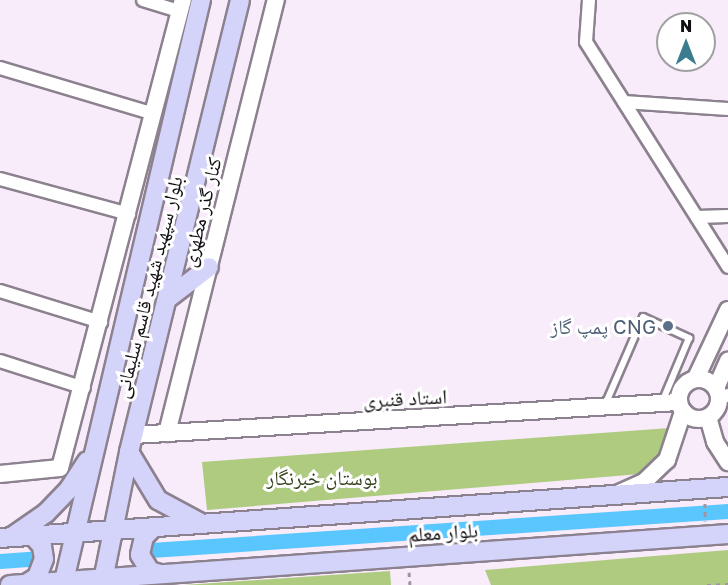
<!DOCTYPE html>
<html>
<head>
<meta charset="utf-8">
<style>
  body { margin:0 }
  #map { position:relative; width:728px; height:585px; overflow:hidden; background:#f8ebfa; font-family:"Golos Text","Noto Naskh Arabic",sans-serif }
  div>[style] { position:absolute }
  .green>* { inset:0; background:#aecb80 }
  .canal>* { height:15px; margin:-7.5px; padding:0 7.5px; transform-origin:7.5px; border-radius:7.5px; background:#5ac6fe }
  .path>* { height:3px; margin-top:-1.5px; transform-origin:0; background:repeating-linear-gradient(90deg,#a096a1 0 4.5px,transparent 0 9px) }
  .roads { filter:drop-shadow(2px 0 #8c818e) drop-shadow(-2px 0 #8c818e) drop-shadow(0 2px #8c818e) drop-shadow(0 -2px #8c818e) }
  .lane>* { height:6px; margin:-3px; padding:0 3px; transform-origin:3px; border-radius:3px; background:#fff }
  .street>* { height:12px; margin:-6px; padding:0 6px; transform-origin:6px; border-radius:6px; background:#fff }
  .secondary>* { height:16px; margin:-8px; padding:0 8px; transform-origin:8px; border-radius:8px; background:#fff }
  .secondary>.ring { margin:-8px; padding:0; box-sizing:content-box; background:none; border:16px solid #fff; border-radius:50% }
  .primary>* { height:18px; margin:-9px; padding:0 9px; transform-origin:9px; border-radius:9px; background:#d4d3f9 }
  .dots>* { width:16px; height:16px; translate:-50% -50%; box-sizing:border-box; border:3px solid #fff; border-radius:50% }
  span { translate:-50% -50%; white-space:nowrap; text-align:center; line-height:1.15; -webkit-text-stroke:6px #fff; paint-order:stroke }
  .street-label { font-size:20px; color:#120e13 }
  .service-label { font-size:20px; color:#4e5e75 }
  .right { translate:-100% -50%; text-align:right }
  .park-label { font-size:20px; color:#34421b }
  .north { position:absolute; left:656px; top:12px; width:60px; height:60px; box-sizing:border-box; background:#fff; border:2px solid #a09fa1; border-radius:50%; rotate:0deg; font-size:16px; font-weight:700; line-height:24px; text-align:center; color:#120e13 }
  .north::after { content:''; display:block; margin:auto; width:21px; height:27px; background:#3b7c8e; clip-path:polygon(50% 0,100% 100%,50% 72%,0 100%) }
</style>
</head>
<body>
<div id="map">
  <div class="green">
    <i style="clip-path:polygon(670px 428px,678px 437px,640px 474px,207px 510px,202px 462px)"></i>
    <i style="clip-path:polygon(728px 550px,728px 585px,491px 585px,485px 570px)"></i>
    <i style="clip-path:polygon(390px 571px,391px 585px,184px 585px)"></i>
  </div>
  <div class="canal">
    <i style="left:151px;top:550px;width:578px;rotate:-3.87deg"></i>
    <i style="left:0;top:561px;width:31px;rotate:-4deg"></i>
  </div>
  <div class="path">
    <i style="left:705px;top:503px;width:18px;rotate:90deg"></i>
    <i style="left:409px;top:572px;width:13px;rotate:86deg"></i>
    <i style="left:707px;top:585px;width:21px;rotate:-3deg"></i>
  </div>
  <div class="roads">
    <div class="lane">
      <i style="left:605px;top:405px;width:96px;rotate:-66.6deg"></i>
      <i style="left:643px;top:317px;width:51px;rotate:24.5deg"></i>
      <i style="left:689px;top:338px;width:67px;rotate:112.8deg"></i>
    </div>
    <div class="street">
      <i style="left:143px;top:0;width:39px;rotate:17deg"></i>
      <i style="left:589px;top:0;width:42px;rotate:94.1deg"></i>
      <i style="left:586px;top:42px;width:266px;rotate:57.7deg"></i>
      <i style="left:0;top:68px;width:161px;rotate:16.6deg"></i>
      <i style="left:624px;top:102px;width:104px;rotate:3.9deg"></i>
      <i style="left:0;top:179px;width:134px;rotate:15.2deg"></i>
      <i style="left:697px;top:217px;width:31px;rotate:-2deg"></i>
      <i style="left:0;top:291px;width:106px;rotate:17.1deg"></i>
      <i style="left:0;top:361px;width:88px;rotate:17.8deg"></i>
      <i style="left:719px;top:399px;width:10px;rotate:-24deg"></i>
    </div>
    <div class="secondary">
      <i style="left:696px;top:378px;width:75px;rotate:-64.8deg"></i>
      <i class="ring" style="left:679px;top:379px;width:24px;height:24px"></i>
      <i style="left:716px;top:388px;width:30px;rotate:-66deg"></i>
      <i style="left:708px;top:417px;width:26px;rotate:74deg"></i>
      <i style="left:715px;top:442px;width:24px;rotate:57deg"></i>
      <i style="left:167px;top:433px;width:447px;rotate:-75.9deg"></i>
      <i style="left:134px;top:435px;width:545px;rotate:-3.47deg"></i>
      <i style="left:0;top:474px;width:60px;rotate:-5.7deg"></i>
      <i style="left:60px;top:468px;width:484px;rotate:-75.3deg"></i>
      <i style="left:619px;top:493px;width:27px;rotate:-24deg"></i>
      <i style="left:644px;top:482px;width:32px;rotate:-44deg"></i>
      <i style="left:667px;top:460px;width:51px;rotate:-71.6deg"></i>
    </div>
    <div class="primary">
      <i style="left:170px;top:297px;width:49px;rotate:-37.6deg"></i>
      <i style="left:129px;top:452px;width:56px;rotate:58.9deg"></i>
      <i style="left:158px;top:500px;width:47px;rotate:28.2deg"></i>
      <i style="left:154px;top:527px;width:14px;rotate:135deg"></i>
      <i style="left:144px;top:537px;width:18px;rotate:103deg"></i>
      <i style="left:140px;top:555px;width:19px;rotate:58deg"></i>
      <i style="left:150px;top:571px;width:10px;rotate:17deg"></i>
      <i style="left:13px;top:536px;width:40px;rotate:-34.9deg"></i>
      <i style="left:46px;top:513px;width:33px;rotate:-46deg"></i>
      <i style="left:69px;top:489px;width:33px;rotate:-57deg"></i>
      <i style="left:0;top:538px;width:730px;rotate:-4.01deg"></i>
      <i style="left:26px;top:584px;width:13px;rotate:-32deg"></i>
      <i style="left:37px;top:577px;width:19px;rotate:-69deg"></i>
      <i style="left:44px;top:559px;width:13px;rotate:-99deg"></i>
      <i style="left:42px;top:546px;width:13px;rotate:-132deg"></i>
      <i style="left:10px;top:585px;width:720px;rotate:-4.06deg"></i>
      <i style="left:63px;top:585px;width:601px;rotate:-76.73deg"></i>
      <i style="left:102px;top:585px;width:136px;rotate:-78.5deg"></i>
      <i style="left:129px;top:452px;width:465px;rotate:-76.2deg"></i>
    </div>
  </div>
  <div class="dots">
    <i style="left:668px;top:326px;background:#5c6f8a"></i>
  </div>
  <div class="street-label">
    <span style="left:201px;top:212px;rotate:-76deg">کنار گذر مطهری</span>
    <span style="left:148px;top:287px;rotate:-76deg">بلوار سپهبد شهید قاسم سلیمانی</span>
    <span style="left:405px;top:398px;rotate:-3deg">استاد قنبری</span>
    <span style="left:443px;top:532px;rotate:-4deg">بلوار معلم</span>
  </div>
  <div class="service-label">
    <span class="right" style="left:656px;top:326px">پمپ گاز CNG</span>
  </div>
  <div class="park-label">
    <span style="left:322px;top:477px">بوستان خبرنگار</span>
  </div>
  <div class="north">N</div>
</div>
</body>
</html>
